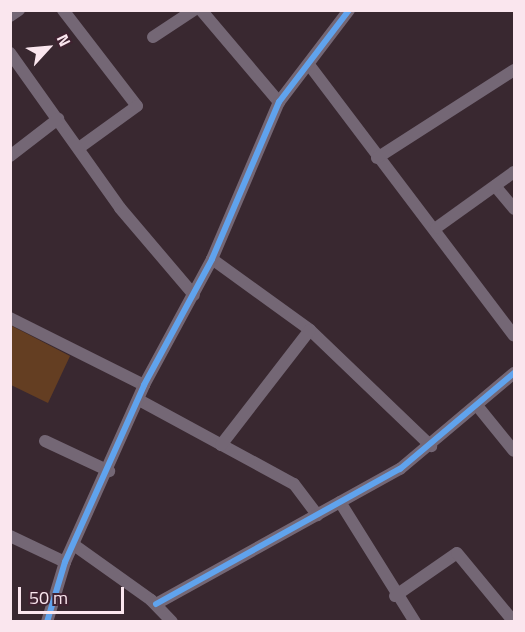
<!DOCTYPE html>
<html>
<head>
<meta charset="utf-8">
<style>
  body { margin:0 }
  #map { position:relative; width:525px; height:632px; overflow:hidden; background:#392830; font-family:"Titillium Web",sans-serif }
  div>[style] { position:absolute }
  .green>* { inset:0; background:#643e22 }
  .minor>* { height:12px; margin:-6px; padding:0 6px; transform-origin:6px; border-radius:6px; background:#746775 }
  .cycleway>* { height:6px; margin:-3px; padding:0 3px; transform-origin:3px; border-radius:3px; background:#60a3ed }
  span { translate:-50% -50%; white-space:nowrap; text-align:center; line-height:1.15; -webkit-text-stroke:6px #3f2230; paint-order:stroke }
  .frame { position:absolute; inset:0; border:12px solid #fae6ee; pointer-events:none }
  .north { position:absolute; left:18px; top:18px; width:60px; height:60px; -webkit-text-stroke:4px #3f2230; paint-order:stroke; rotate:64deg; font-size:16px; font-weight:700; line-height:24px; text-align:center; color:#fae6ee }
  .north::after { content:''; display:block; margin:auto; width:21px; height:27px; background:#fae6ee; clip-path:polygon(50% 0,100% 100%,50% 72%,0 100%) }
  .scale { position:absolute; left:18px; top:587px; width:106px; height:27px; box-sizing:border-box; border:3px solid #fae6ee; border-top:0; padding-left:8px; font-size:18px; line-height:21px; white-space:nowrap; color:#fae6ee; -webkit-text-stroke:4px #3f2230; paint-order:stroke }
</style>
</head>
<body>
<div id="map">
  <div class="green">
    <i style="clip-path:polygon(10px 325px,70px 356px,48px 403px,11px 385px)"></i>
  </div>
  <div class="minor">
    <i style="left:63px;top:10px;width:121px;rotate:52.4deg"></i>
    <i style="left:137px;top:106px;width:72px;rotate:144.1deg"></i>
    <i style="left:201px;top:10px;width:121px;rotate:49.7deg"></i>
    <i style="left:10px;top:16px;width:11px;rotate:-34deg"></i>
    <i style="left:153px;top:37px;width:49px;rotate:-33.4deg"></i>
    <i style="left:10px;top:53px;width:190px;rotate:54.6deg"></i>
    <i style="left:120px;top:208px;width:114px;rotate:49.6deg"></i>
    <i style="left:310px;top:66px;width:338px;rotate:52.9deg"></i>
    <i style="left:10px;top:156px;width:61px;rotate:-37.6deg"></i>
    <i style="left:377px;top:158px;width:163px;rotate:-32.7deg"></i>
    <i style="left:495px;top:186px;width:30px;rotate:50deg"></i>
    <i style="left:436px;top:228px;width:96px;rotate:-35.7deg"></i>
    <i style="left:212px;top:259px;width:121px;rotate:35.9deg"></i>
    <i style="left:310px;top:330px;width:168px;rotate:43.8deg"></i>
    <i style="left:10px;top:318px;width:150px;rotate:26.6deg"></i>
    <i style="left:139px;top:400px;width:176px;rotate:28.5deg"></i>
    <i style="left:294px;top:484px;width:39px;rotate:53deg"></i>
    <i style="left:479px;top:408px;width:55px;rotate:50.9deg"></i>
    <i style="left:45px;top:441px;width:71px;rotate:25.1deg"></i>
    <i style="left:221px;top:445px;width:145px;rotate:-52.3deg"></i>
    <i style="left:340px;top:502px;width:142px;rotate:58deg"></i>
    <i style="left:10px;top:536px;width:61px;rotate:25.3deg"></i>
    <i style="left:74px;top:545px;width:95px;rotate:35.5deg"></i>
    <i style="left:151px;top:600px;width:30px;rotate:46deg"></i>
    <i style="left:395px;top:596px;width:75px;rotate:-34.7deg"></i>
    <i style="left:457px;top:553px;width:89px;rotate:50.4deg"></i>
    <i style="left:156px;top:604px;width:279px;rotate:-29deg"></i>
    <i style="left:400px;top:469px;width:149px;rotate:-40.1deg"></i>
    <i style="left:47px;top:622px;width:63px;rotate:-73.3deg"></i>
    <i style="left:65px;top:562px;width:194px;rotate:-65.9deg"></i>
    <i style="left:144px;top:385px;width:143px;rotate:-61.6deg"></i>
    <i style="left:212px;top:259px;width:171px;rotate:-66.9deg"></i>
    <i style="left:279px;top:102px;width:116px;rotate:-52.7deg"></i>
  </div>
  <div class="cycleway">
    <i style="left:156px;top:604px;width:279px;rotate:-29deg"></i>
    <i style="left:400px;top:469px;width:149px;rotate:-40.1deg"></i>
    <i style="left:47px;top:622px;width:63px;rotate:-73.3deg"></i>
    <i style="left:65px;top:562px;width:194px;rotate:-65.9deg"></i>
    <i style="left:144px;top:385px;width:143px;rotate:-61.6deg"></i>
    <i style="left:212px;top:259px;width:171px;rotate:-66.9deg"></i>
    <i style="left:279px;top:102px;width:116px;rotate:-52.7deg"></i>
  </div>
  <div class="frame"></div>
  <div class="north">N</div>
  <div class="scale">50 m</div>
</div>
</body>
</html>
